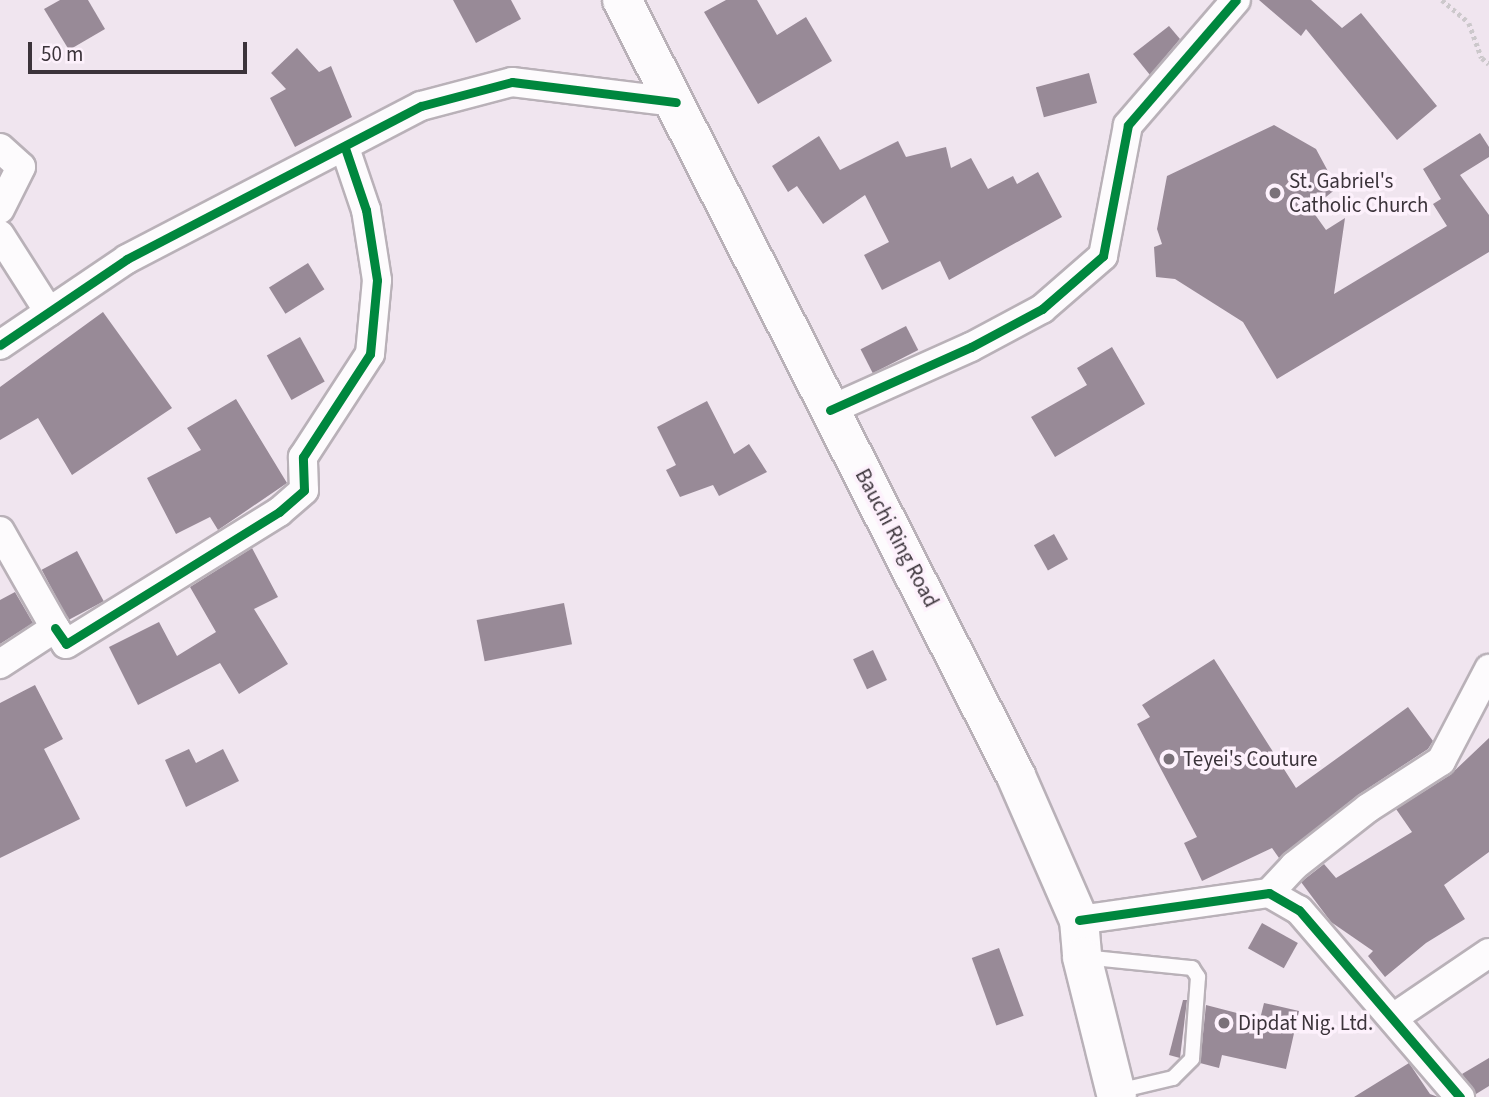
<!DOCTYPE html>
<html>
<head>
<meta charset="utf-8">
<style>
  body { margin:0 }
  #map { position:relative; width:1489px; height:1097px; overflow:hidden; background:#f0e5ef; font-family:"Source Sans 3",sans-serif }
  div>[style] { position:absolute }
  .building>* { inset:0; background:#988a97; transform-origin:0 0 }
  .path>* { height:4.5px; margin-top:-2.25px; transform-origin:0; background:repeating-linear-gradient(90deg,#ccc8cb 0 3.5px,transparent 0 7px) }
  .roads { filter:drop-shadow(2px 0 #b9b1b8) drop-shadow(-2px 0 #b9b1b8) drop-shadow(0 2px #b9b1b8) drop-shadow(0 -2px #b9b1b8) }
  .lane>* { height:14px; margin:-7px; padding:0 7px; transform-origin:7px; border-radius:7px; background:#fdfbfd }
  .street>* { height:28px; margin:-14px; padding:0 14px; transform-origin:14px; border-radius:14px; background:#fdfbfd }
  .primary>* { height:38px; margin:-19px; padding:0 19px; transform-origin:19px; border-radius:19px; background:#fdfbfd }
  .cycleway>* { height:9px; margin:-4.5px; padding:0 4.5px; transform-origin:4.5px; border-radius:4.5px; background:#00873e }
  .dots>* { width:19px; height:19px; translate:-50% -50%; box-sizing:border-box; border:4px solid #fdf1fc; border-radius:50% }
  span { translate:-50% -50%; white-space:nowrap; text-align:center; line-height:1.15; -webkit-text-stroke:7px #fdf1fc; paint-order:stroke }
  .poi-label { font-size:21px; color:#3b333a }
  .left { translate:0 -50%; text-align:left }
  .street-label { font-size:21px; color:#3b333a }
  .scale { position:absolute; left:28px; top:42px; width:219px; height:32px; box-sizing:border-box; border:4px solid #3b333a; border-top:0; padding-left:9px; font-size:21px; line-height:24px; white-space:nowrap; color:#3b333a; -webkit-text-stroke:5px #fdf1fc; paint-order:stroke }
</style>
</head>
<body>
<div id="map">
  <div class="building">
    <i style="clip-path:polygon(60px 0,88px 0,105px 29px,69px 50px,44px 9px)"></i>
    <i style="clip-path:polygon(453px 0,511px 0,521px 19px,476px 43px)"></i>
    <i style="clip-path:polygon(726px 0,757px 0,777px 35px,806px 17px,832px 61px,758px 104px,704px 12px)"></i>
    <i style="clip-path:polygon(1259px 0,1311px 0,1342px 28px,1361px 13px,1437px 106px,1397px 140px,1306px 29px,1301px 36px)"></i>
    <i style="clip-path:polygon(1169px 26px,1180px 39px,1150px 75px,1133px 54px)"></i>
    <i style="clip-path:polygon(297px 48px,319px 72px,331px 66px,352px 117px,295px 147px,270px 98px,286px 89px,271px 73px)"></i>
    <i style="left:1089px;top:73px;width:31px;height:55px;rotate:75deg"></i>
    <i style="clip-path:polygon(1274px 125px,1316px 149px,1337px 188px,1311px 209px,1326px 230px,1345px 218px,1334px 294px,1447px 226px,1433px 204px,1441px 199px,1423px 169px,1480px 133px,1489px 147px,1489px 157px,1460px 175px,1489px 215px,1489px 252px,1277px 379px,1243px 322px,1175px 279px,1156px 277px,1154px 247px,1162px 244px,1157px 229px,1167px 176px)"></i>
    <i style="clip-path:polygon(819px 136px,840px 170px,898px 141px,906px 157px,946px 147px,951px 168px,971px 158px,988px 189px,1013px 176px,1017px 184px,1038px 172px,1062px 217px,949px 280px,940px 261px,882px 290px,864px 255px,889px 242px,865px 195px,823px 224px,797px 186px,788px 192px,772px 166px)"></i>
    <i style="left:308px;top:263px;width:31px;height:46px;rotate:58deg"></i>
    <i style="clip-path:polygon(103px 312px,172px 408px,72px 475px,38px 418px,0 440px,0 387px)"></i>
    <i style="left:906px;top:326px;width:27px;height:51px;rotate:63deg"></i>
    <i style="left:300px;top:337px;width:51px;height:38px;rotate:61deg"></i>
    <i style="clip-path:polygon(1112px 347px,1145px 404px,1055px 457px,1031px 417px,1087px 385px,1077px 368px)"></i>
    <i style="clip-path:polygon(236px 399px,287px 483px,218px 530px,210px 517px,176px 534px,147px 478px,201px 450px,187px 428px)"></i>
    <i style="clip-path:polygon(707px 401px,734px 454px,749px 444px,767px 472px,719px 496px,713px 485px,680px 497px,666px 470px,676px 465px,657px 427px)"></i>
    <i style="left:1054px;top:534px;width:29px;height:23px;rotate:61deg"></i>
    <i style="clip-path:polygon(252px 548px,278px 597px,254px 609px,288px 664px,239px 694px,220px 663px,138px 705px,109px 647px,159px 622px,177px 656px,216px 632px,190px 587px)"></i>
    <i style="left:77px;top:551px;width:57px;height:40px;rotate:62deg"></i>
    <i style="clip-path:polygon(15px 592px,33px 623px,0 644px,0 600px)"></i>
    <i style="left:564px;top:603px;width:42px;height:89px;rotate:79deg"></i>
    <i style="left:873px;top:650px;width:33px;height:22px;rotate:65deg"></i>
    <i style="clip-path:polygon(1214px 659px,1296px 788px,1408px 707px,1433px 741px,1428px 749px,1358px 795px,1279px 858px,1272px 848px,1202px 881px,1184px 843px,1197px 837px,1137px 724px,1150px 717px,1142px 705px)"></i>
    <i style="clip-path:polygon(35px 685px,63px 739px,44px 749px,80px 819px,0 858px,0 703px)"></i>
    <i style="clip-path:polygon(1489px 738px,1489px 852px,1444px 885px,1465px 919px,1426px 943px,1385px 977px,1368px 956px,1373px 951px,1331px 922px,1301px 882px,1324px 864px,1336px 878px,1412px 832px,1396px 809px,1450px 775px)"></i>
    <i style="clip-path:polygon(189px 749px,196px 763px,223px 749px,239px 781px,186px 807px,165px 760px)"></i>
    <i style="left:1262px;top:923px;width:41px;height:29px;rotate:29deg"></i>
    <i style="left:999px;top:948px;width:72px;height:29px;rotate:70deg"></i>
    <i style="clip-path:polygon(1183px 1000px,1187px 1000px,1180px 1058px,1169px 1055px)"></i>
    <i style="clip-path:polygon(1264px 1003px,1299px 1011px,1286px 1069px,1222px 1055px,1219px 1068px,1200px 1063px,1206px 1005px,1260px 1019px)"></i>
    <i style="clip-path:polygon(1489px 1058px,1489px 1086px,1476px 1094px,1462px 1074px)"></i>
    <i style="clip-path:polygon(1409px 1063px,1430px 1094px,1438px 1097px,1354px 1097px)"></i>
  </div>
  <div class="path">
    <i style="left:1442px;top:0;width:35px;rotate:40deg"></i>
    <i style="left:1469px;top:23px;width:37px;rotate:70deg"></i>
    <i style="left:1482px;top:58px;width:9px;rotate:41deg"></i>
  </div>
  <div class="roads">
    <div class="lane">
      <i style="left:1083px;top:957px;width:110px;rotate:5.8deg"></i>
      <i style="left:1192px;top:968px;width:11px;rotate:56deg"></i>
      <i style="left:1198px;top:977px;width:82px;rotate:94.2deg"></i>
      <i style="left:1192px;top:1059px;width:27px;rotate:135deg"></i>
      <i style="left:1173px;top:1078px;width:57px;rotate:166.7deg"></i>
    </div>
    <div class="street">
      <i style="left:0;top:148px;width:28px;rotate:42deg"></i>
      <i style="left:21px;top:167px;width:47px;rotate:116.6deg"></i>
      <i style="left:0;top:235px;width:91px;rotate:57.5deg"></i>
      <i style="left:0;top:345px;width:153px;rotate:-34.1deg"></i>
      <i style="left:127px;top:259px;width:331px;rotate:-27.5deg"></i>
      <i style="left:421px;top:106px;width:94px;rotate:-14.8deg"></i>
      <i style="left:512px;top:82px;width:165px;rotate:7deg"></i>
      <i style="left:830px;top:410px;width:154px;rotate:-24.1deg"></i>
      <i style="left:971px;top:347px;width:81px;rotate:-28.2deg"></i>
      <i style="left:1042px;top:309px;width:81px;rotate:-41deg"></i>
      <i style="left:1103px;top:256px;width:133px;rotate:-79.2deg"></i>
      <i style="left:1128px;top:125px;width:165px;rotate:-49.2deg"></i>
      <i style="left:0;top:531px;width:112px;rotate:60.4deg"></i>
      <i style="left:55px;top:628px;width:66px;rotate:146.8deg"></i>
      <i style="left:55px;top:628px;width:19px;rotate:55deg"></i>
      <i style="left:66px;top:644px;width:251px;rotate:-31.8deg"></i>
      <i style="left:279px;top:512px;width:33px;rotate:-41deg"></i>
      <i style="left:304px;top:490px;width:33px;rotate:-92deg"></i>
      <i style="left:303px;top:457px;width:123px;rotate:-57deg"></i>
      <i style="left:370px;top:354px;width:74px;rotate:-84.6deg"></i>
      <i style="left:377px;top:280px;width:71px;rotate:-98.9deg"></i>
      <i style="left:366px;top:210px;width:65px;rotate:-108.7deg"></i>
      <i style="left:1269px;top:893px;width:37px;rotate:-47deg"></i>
      <i style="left:1294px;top:866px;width:94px;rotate:-38.1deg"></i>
      <i style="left:1368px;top:808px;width:87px;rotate:-32.8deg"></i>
      <i style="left:1441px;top:761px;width:104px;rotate:-62.4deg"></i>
      <i style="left:1079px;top:920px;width:192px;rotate:-8.1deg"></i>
      <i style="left:1269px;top:893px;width:34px;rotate:30deg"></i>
      <i style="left:1299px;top:910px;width:247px;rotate:49.3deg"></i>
      <i style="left:1393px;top:1018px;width:116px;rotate:-34.1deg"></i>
    </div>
    <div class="primary">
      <i style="left:622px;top:0;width:870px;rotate:63.08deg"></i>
      <i style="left:1016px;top:776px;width:157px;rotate:66.4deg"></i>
      <i style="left:1079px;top:920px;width:37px;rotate:85deg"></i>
      <i style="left:1082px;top:957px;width:144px;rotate:76deg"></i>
    </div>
  </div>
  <div class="cycleway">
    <i style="left:0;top:345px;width:153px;rotate:-34.1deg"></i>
    <i style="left:127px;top:259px;width:331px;rotate:-27.5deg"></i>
    <i style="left:421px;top:106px;width:94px;rotate:-14.8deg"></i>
    <i style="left:512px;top:82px;width:165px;rotate:7deg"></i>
    <i style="left:830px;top:410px;width:154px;rotate:-24.1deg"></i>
    <i style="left:971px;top:347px;width:81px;rotate:-28.2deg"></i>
    <i style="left:1042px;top:309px;width:81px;rotate:-41deg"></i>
    <i style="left:1103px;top:256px;width:133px;rotate:-79.2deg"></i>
    <i style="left:1128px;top:125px;width:165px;rotate:-49.2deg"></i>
    <i style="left:55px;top:628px;width:19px;rotate:55deg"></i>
    <i style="left:66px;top:644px;width:251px;rotate:-31.8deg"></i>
    <i style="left:279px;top:512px;width:33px;rotate:-41deg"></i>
    <i style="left:304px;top:490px;width:33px;rotate:-92deg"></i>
    <i style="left:303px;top:457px;width:123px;rotate:-57deg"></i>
    <i style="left:370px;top:354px;width:74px;rotate:-84.6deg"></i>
    <i style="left:377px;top:280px;width:71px;rotate:-98.9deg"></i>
    <i style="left:366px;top:210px;width:65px;rotate:-108.7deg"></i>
    <i style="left:1079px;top:920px;width:192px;rotate:-8.1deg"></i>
    <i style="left:1269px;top:893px;width:34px;rotate:30deg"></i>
    <i style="left:1299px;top:910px;width:247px;rotate:49.3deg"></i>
  </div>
  <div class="dots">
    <i style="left:1275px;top:193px;background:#7a7179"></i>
    <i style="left:1169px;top:759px;background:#7a7179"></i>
    <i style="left:1224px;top:1023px;background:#7a7179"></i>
  </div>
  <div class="poi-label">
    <span class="left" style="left:1289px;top:193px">St. Gabriel's<br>Catholic Church</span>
    <span class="left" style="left:1183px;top:759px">Teyei's Couture</span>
    <span class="left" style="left:1238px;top:1023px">Dipdat Nig. Ltd.</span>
  </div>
  <div class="street-label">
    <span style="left:897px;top:538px;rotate:62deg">Bauchi Ring Road</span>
  </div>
  <div class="scale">50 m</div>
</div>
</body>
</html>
